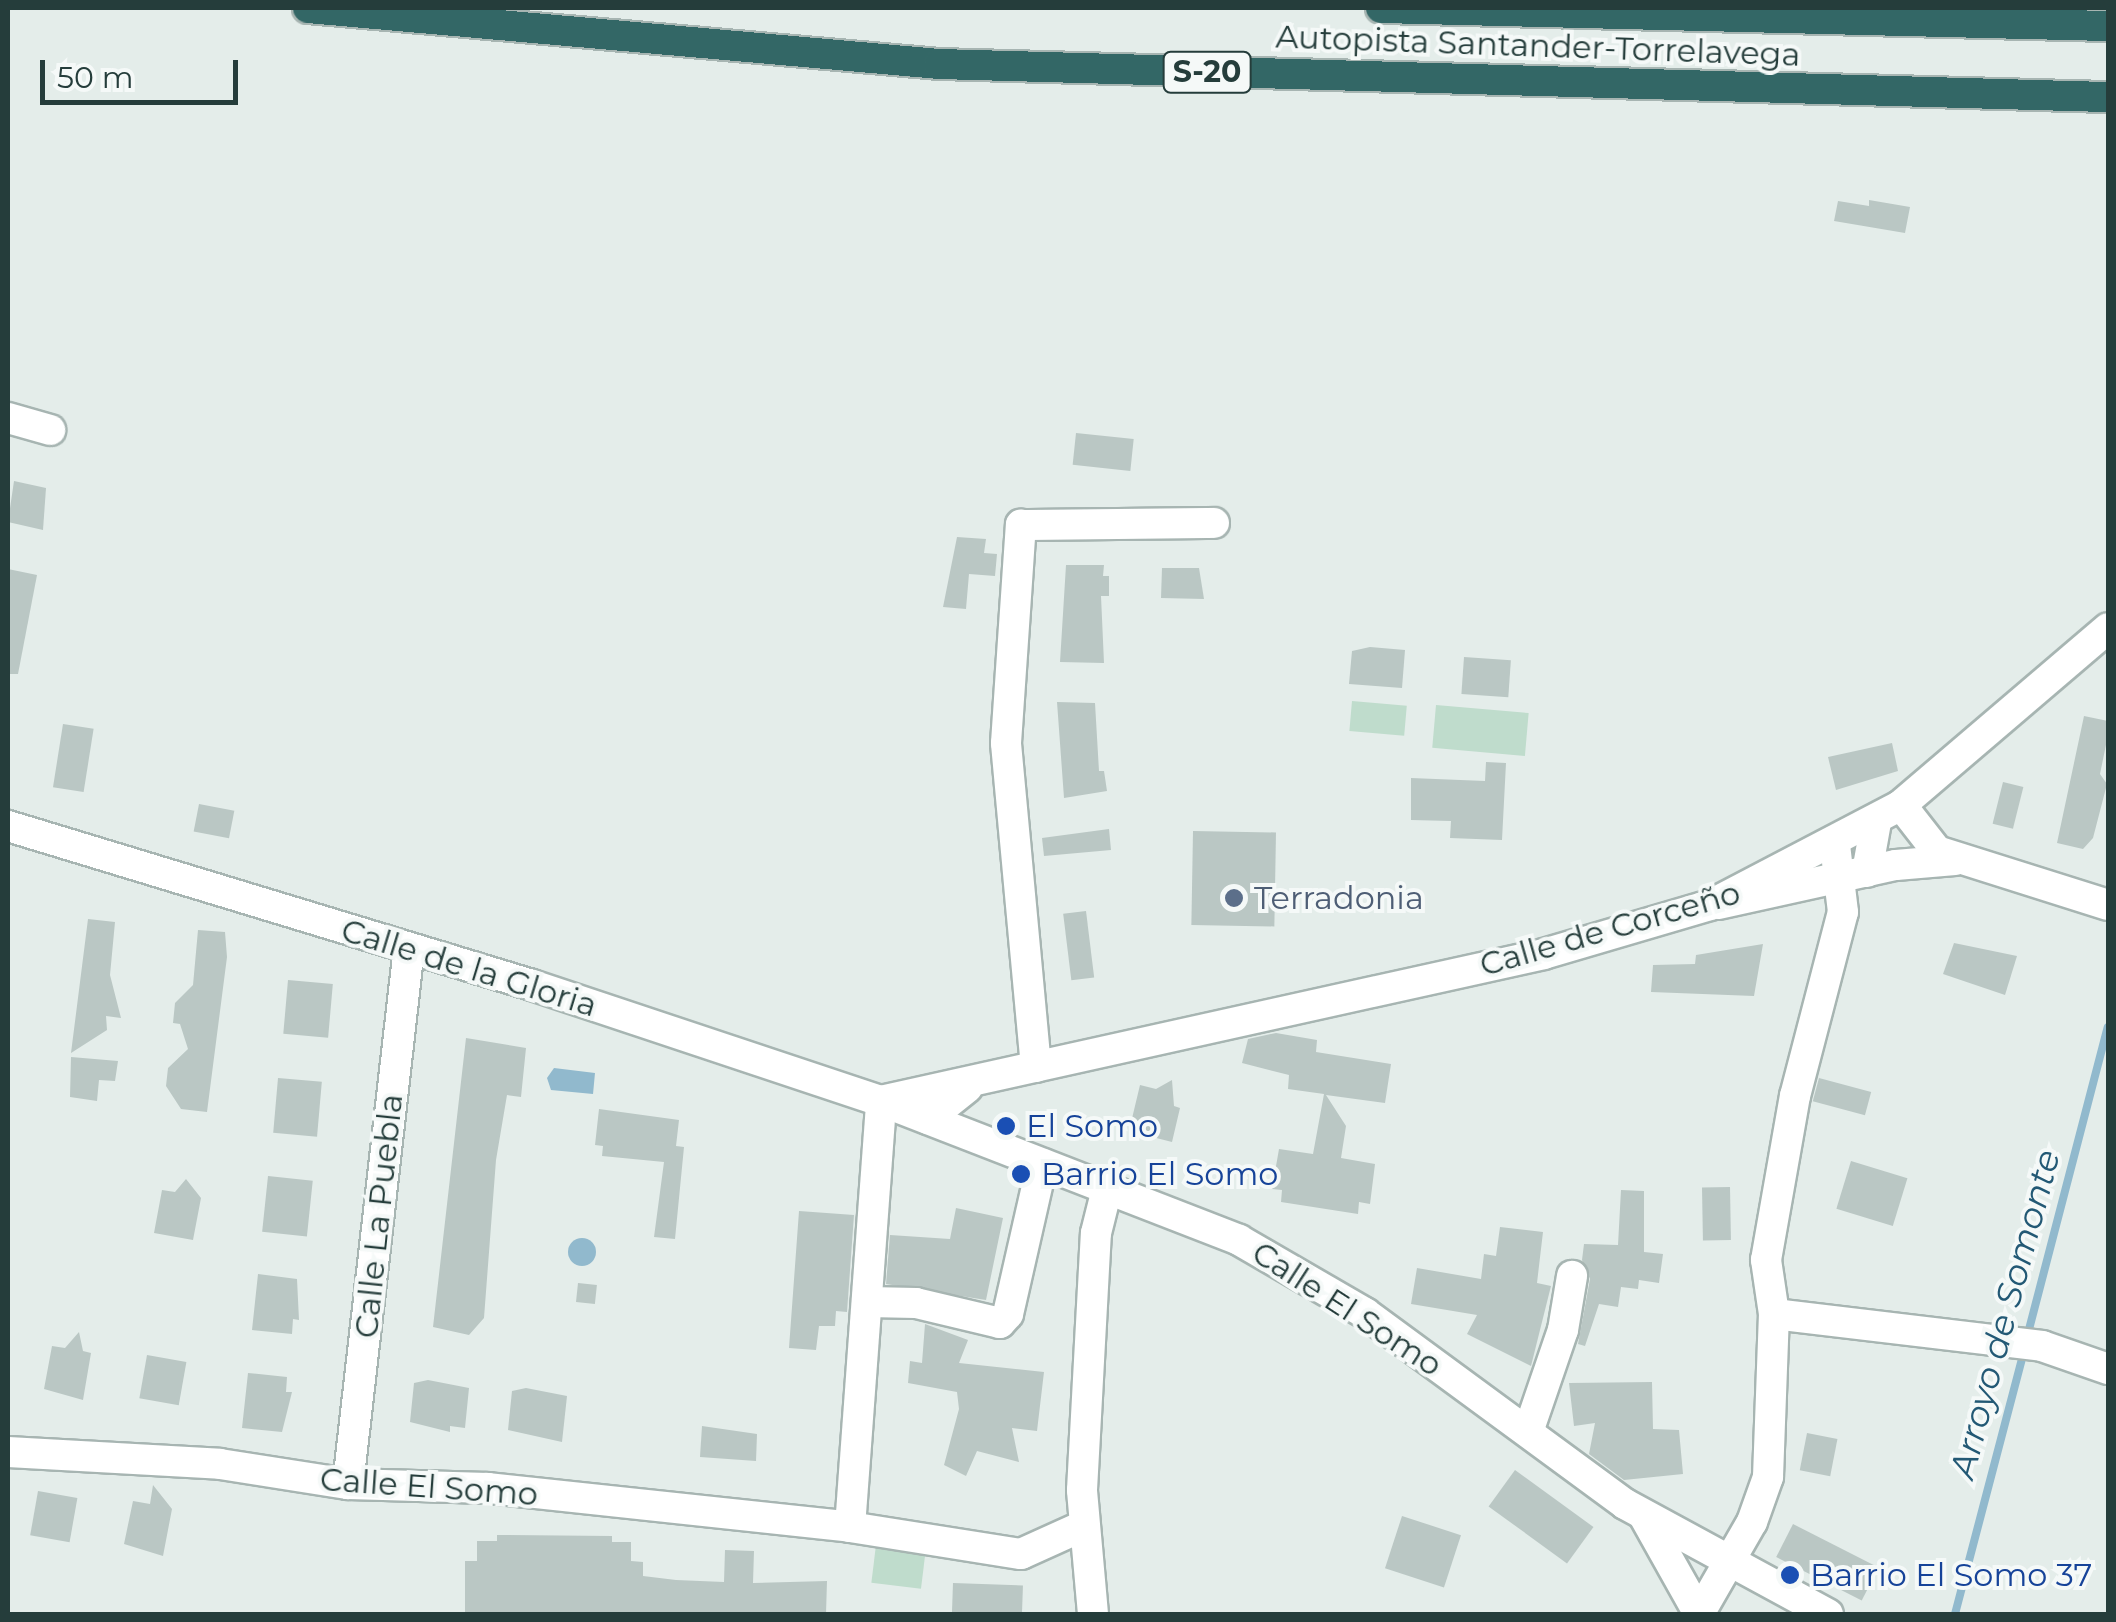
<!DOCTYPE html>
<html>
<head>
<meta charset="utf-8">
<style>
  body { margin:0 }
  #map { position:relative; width:2116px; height:1622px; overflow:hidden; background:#e4edea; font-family:Montserrat,sans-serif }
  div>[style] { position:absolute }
  .green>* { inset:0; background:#bfdccc; transform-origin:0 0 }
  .water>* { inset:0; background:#91b9cd }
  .round { border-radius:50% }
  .stream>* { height:8px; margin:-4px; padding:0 4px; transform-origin:4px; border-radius:4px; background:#91b9cd }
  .building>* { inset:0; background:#bac7c4; transform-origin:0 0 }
  .roads { filter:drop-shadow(2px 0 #a7b5b2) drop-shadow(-2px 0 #a7b5b2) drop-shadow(0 2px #a7b5b2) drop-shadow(0 -2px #a7b5b2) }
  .street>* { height:30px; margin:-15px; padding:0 15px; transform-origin:15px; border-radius:15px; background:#fff }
  .secondary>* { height:30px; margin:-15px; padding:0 15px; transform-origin:15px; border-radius:15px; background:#fff }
  .highway>* { height:30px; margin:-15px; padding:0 15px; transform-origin:15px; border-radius:15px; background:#336766 }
  .dots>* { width:28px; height:28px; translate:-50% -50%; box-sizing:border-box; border:5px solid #f5f9f8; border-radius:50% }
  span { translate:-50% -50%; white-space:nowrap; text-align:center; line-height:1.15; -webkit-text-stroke:8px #f5f9f8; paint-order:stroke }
  .shield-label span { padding:2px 8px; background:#f5f9f8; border:2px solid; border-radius:8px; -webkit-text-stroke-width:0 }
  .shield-label { font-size:30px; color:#253d3b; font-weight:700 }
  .street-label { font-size:32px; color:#253d3b }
  .service-label { font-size:32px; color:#4e5e75 }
  .left { translate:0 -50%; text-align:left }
  .transit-label { font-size:32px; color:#164399 }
  .water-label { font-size:35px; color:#235975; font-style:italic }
  .frame { position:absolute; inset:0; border:10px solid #253d3b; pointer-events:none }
  .scale { position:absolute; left:40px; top:60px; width:198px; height:45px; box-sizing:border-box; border:5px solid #253d3b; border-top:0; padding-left:12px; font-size:30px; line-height:35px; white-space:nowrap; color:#253d3b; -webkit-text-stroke:8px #f5f9f8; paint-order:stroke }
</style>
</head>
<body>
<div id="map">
  <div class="green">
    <i style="left:1352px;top:701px;width:55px;height:30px;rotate:5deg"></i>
    <i style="left:1436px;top:705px;width:93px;height:43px;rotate:5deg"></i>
    <i style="left:876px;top:1545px;width:50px;height:38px;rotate:7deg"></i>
  </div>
  <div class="water">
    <i style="clip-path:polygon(554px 1068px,595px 1073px,593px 1094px,551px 1090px,547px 1078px)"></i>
    <i class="round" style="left:568px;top:1238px;width:28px;height:28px"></i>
  </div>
  <div class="stream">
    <i style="left:2027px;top:1337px;width:320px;rotate:-75.4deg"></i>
    <i style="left:1955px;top:1614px;width:272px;rotate:-75.3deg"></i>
  </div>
  <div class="building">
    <i style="clip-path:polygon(1869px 200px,1910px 207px,1905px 233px,1834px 221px,1838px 201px,1869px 206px)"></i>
    <i style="left:1076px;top:433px;width:58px;height:32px;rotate:6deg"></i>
    <i style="clip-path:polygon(14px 481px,46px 488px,43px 530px,8px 522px)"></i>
    <i style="clip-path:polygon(957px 537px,986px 539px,984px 553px,997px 554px,995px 576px,969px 574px,966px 609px,943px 607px)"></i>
    <i style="clip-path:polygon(1066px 565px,1104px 565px,1103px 576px,1109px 576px,1109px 596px,1101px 596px,1104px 663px,1060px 662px)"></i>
    <i style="clip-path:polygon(1162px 568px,1199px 568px,1204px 599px,1161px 598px)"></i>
    <i style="clip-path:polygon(8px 569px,37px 575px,18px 674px,8px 674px)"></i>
    <i style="clip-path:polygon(1370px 647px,1405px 650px,1402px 688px,1349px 684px,1352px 651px)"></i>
    <i style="left:1464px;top:657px;width:47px;height:37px;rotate:4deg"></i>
    <i style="clip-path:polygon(1057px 702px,1095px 703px,1099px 771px,1104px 771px,1107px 791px,1064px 798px)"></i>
    <i style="clip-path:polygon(2084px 716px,2108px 721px,2108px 735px,2100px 774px,2107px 784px,2093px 838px,2083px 849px,2057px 843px)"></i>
    <i style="left:63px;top:724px;width:31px;height:64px;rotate:9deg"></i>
    <i style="clip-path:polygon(1892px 743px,1898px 771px,1836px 790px,1828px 757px)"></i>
    <i style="clip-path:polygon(1486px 762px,1506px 763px,1502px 840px,1450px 838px,1451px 821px,1411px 820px,1411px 778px,1485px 781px)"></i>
    <i style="left:2003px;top:782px;width:21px;height:43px;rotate:14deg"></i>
    <i style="left:199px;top:804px;width:36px;height:28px;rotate:11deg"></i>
    <i style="clip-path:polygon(1109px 829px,1111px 850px,1044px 856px,1042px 838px)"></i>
    <i style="left:1193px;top:831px;width:83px;height:94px;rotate:1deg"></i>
    <i style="left:1086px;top:911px;width:67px;height:23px;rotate:83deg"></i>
    <i style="clip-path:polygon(88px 919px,115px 922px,110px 975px,121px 1018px,106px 1016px,107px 1030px,71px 1053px)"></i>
    <i style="clip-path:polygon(198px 930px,225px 932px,227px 957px,207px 1112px,181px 1109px,166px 1086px,168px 1068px,188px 1049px,180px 1024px,173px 1023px,175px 1003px,193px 985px)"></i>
    <i style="clip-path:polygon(1954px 943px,2017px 956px,2005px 995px,1943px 974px)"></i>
    <i style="clip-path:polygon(1763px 944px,1754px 996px,1651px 992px,1653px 965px,1695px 964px,1696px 955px)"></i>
    <i style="left:288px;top:980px;width:45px;height:54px;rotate:5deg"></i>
    <i style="clip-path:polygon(1276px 1033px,1317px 1040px,1316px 1052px,1391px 1064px,1385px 1103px,1326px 1095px,1346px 1126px,1341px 1158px,1375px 1164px,1370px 1204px,1359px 1202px,1358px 1214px,1281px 1202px,1282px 1190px,1272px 1189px,1279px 1149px,1313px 1154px,1324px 1094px,1288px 1089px,1289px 1075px,1242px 1063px,1248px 1039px)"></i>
    <i style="clip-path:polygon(466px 1038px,526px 1048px,521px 1097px,507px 1095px,496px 1160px,484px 1318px,469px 1335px,433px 1327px)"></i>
    <i style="clip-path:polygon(71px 1057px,118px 1061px,115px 1081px,99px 1080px,97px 1101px,70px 1097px)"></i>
    <i style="left:278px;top:1078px;width:44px;height:55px;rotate:5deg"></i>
    <i style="left:1819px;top:1078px;width:54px;height:24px;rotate:15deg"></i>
    <i style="clip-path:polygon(1172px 1080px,1174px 1106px,1180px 1108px,1172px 1142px,1129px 1131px,1140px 1085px,1156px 1089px)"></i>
    <i style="clip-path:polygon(599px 1109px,679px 1120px,676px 1146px,684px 1147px,675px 1239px,654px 1237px,664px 1162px,602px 1156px,603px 1146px,595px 1145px)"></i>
    <i style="left:1851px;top:1161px;width:59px;height:50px;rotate:17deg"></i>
    <i style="left:268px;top:1176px;width:45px;height:56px;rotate:6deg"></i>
    <i style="clip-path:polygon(186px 1179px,201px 1198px,193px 1240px,154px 1233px,162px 1190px,175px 1192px)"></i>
    <i style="left:1730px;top:1187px;width:53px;height:28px;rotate:89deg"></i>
    <i style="clip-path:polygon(1621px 1190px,1644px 1191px,1644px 1252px,1663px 1254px,1659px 1283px,1639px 1280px,1638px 1289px,1621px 1287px,1618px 1307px,1599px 1304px,1585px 1346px,1578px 1344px,1590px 1279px,1582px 1260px,1584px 1244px,1618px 1245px)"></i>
    <i style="clip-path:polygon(956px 1208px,1003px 1218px,986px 1300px,886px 1284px,890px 1235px,950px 1239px)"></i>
    <i style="clip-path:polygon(799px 1211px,854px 1215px,847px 1312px,836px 1311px,835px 1326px,819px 1326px,816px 1350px,789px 1348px)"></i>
    <i style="clip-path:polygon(1500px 1227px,1543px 1232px,1537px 1283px,1551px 1286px,1531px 1366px,1467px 1334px,1477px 1315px,1411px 1304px,1417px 1268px,1481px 1279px,1484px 1254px,1496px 1256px)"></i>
    <i style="clip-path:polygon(258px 1274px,297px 1279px,299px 1320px,293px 1319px,292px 1334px,252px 1330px)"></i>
    <i style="left:578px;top:1283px;width:19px;height:19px;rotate:6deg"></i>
    <i style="clip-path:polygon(925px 1324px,968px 1340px,959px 1363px,1044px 1372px,1037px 1431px,1012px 1428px,1019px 1462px,977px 1451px,966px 1476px,944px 1465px,959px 1409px,957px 1392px,908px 1383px,910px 1361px,922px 1363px)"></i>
    <i style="clip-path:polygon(79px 1332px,83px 1351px,91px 1353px,83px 1400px,44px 1389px,52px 1346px,65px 1348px)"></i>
    <i style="left:147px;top:1355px;width:40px;height:44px;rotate:10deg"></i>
    <i style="clip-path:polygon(248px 1373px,287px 1377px,286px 1392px,292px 1392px,282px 1432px,242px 1428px)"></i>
    <i style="clip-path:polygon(428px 1380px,469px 1388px,465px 1428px,450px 1426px,450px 1432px,410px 1422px,414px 1383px)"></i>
    <i style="clip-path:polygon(1652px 1382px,1653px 1429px,1679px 1430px,1683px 1474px,1624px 1480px,1589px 1454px,1595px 1423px,1574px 1426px,1569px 1383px)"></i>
    <i style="clip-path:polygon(526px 1388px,567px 1396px,562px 1442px,508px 1430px,512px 1391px)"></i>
    <i style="clip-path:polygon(702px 1426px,757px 1434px,756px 1461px,700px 1457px)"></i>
    <i style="left:1807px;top:1433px;width:31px;height:38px;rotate:11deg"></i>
    <i style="left:1515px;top:1470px;width:97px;height:45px;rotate:36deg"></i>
    <i style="clip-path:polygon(153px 1485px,172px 1509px,163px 1556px,124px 1544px,133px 1501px,150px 1504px)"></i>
    <i style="left:38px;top:1491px;width:40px;height:45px;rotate:10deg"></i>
    <i style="left:1402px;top:1516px;width:62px;height:55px;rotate:18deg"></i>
    <i style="left:1793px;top:1524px;width:96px;height:37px;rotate:27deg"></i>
    <i style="clip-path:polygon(497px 1535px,612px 1536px,612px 1542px,631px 1542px,631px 1561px,643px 1562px,643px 1576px,676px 1580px,724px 1582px,725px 1550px,754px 1551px,753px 1583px,827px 1581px,826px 1614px,465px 1614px,465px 1561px,477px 1561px,477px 1541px,497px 1541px)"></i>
    <i style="left:953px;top:1583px;width:70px;height:31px;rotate:2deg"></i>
  </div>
  <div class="roads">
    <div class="street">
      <i style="left:8px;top:418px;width:44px;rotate:15.9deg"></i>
      <i style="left:1901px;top:805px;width:58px;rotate:52deg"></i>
      <i style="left:1937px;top:851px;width:179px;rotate:17.5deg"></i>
      <i style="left:8px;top:826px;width:548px;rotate:16.88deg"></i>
      <i style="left:532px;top:985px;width:368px;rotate:18.4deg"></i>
      <i style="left:881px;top:1101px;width:384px;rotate:21.2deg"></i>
      <i style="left:1239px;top:1240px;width:146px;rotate:30.1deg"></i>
      <i style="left:1365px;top:1313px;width:323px;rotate:36.3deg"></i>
      <i style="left:1625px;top:1504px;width:231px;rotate:28.5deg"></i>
      <i style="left:1867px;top:872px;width:51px;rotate:-79.8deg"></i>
      <i style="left:1718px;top:904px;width:182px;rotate:-12.4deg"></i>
      <i style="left:1896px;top:865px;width:59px;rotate:-4.8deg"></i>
      <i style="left:1036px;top:1067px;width:325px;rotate:-95.3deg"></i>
      <i style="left:1006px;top:743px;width:219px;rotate:-86.1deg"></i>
      <i style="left:1021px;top:525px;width:193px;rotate:-0.6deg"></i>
      <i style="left:868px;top:1302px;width:48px;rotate:1.2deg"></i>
      <i style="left:916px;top:1303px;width:86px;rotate:13.4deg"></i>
      <i style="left:1000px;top:1323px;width:12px;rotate:-48deg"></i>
      <i style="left:1008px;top:1314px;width:154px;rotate:-77.2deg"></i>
      <i style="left:1774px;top:1314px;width:270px;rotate:6.8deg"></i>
      <i style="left:2042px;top:1346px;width:70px;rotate:19.2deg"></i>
      <i style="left:1528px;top:1432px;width:108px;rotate:-71.1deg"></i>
      <i style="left:1563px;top:1330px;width:55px;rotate:-80.5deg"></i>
      <i style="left:8px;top:1452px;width:212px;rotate:3.2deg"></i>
      <i style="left:220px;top:1464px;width:130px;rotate:8.9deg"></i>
      <i style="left:348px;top:1484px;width:140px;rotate:1.6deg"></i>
      <i style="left:488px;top:1488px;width:364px;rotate:6.1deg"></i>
      <i style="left:850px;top:1527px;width:173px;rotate:9deg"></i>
      <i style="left:1021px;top:1554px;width:68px;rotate:-24.3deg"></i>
      <i style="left:348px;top:1484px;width:539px;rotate:-83.51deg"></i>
      <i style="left:1644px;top:1516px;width:112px;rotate:60.7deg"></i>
      <i style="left:850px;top:1527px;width:427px;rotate:-85.8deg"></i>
      <i style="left:1093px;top:1614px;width:124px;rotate:-95.1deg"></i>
      <i style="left:1082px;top:1490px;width:257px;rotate:-86.9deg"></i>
      <i style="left:1096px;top:1233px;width:45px;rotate:-76deg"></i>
      <i style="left:1699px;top:1614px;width:106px;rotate:-60.1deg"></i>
      <i style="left:1752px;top:1522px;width:48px;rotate:-70.4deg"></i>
      <i style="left:1768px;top:1477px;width:163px;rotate:-87.9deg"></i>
      <i style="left:1774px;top:1314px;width:55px;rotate:-98.4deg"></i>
      <i style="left:1766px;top:1260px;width:167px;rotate:-80deg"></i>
      <i style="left:1795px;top:1096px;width:190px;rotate:-75.4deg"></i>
      <i style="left:1843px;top:912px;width:67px;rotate:-96.8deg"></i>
    </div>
    <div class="secondary">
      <i style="left:881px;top:1101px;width:679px;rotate:-12.5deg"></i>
      <i style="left:1544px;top:954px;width:173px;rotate:-16.4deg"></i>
      <i style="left:1710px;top:905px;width:216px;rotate:-27.6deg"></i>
      <i style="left:1901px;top:805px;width:272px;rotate:-40.5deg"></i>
      <i style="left:928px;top:1119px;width:50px;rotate:-38.5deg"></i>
    </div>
    <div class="highway">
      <i style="left:308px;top:8px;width:633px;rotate:5.07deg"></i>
      <i style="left:939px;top:64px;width:1169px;rotate:1.62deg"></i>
      <i style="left:1381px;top:8px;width:727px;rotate:1.42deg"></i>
    </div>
  </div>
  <div class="dots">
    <i style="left:1234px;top:898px;background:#5c6f8a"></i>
    <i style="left:1006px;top:1126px;background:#1a4fb4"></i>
    <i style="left:1021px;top:1174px;background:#1a4fb4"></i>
    <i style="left:1790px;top:1575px;background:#1a4fb4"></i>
  </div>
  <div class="shield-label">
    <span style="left:1207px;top:72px">S-20</span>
  </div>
  <div class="street-label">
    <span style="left:1538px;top:46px;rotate:2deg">Autopista Santander-Torrelavega</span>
    <span style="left:1610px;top:929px;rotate:-16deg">Calle de Corceño</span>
    <span style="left:469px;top:968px;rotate:17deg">Calle de la Gloria</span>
    <span style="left:379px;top:1216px;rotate:-84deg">Calle La Puebla</span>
    <span style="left:1347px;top:1309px;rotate:33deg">Calle El Somo</span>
    <span style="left:429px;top:1487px;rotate:4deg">Calle El Somo</span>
  </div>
  <div class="service-label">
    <span class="left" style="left:1254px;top:898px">Terradonia</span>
  </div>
  <div class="transit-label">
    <span class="left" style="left:1026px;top:1126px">El Somo</span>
    <span class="left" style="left:1041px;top:1174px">Barrio El Somo</span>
    <span class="left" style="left:1810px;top:1575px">Barrio El Somo 37</span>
  </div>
  <div class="water-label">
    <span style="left:2005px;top:1314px;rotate:-75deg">Arroyo de Somonte</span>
  </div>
  <div class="frame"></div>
  <div class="scale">50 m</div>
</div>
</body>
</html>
